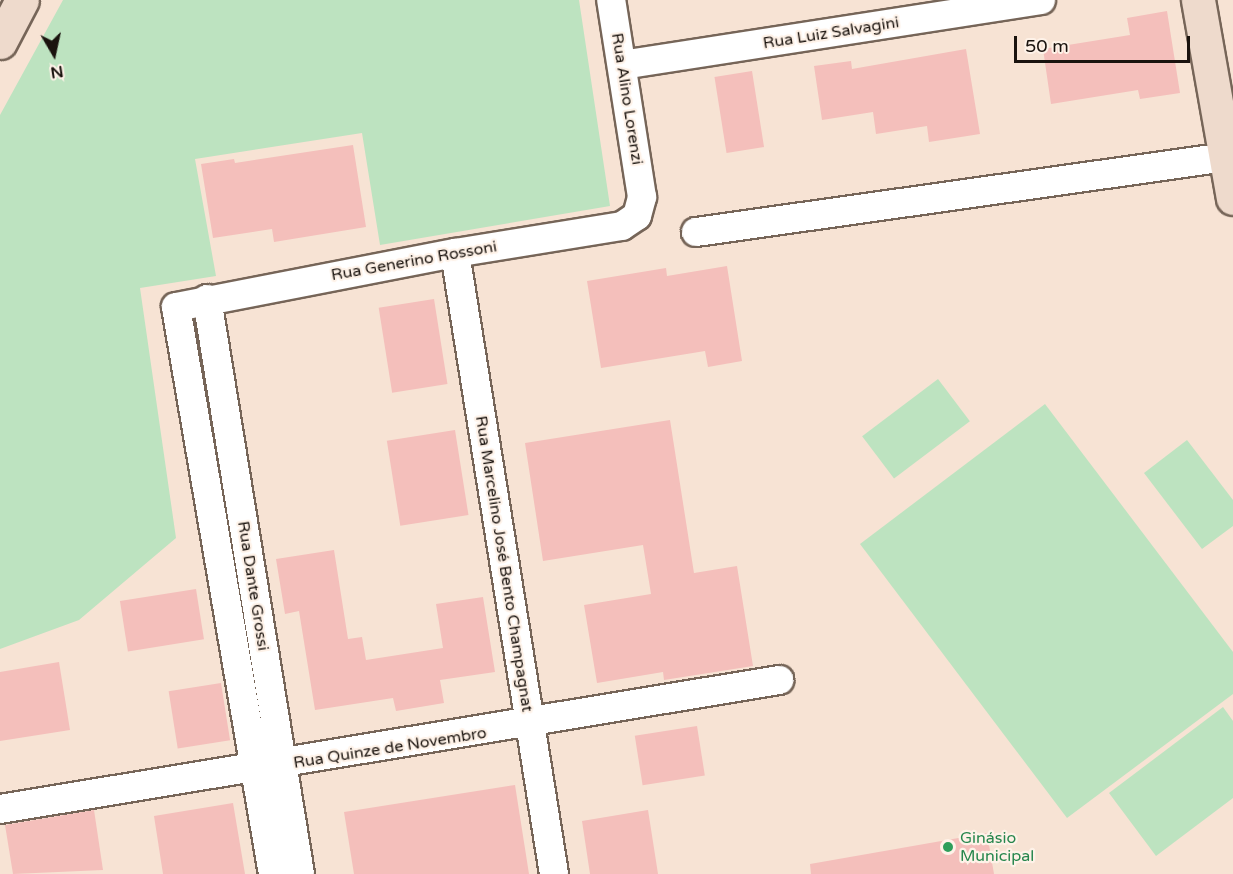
<!DOCTYPE html>
<html>
<head>
<meta charset="utf-8">
<style>
  body { margin:0 }
  #map { position:relative; width:1233px; height:874px; overflow:hidden; background:#f7e3d4; font-family:"Varela Round",sans-serif }
  div>[style] { position:absolute }
  .green>* { inset:0; background:#bde3c0; transform-origin:0 0 }
  .building>* { inset:0; background:#f4bfbb; transform-origin:0 0 }
  .roads { filter:drop-shadow(2px 0 #766558) drop-shadow(-2px 0 #766558) drop-shadow(0 2px #766558) drop-shadow(0 -2px #766558) }
  .street>* { height:28px; margin:-14px; padding:0 14px; transform-origin:14px; border-radius:14px; background:#fff }
  .secondary>* { height:33px; margin:-16.5px; padding:0 16.5px; transform-origin:16.5px; border-radius:16.5px; background:#eedacc }
  .dots>* { width:16px; height:16px; translate:-50% -50%; box-sizing:border-box; border:3px solid #fef2e8; border-radius:50% }
  span { translate:-50% -50%; white-space:nowrap; text-align:center; line-height:1.15; -webkit-text-stroke:4.5px #fef2e8; paint-order:stroke }
  .street-label { font-size:16px; color:#1a130e }
  .leisure-label { font-size:16px; color:#27864d }
  .left { translate:0 -50%; text-align:left }
  .north { position:absolute; left:24px; top:24px; width:60px; height:60px; -webkit-text-stroke:4px #fef2e8; paint-order:stroke; rotate:171deg; font-size:16px; font-weight:700; line-height:24px; text-align:center; color:#1a130e }
  .north::after { content:''; display:block; margin:auto; width:21px; height:27px; background:#1a130e; clip-path:polygon(50% 0,100% 100%,50% 72%,0 100%) }
  .scale { position:absolute; left:1014px; top:36px; width:176px; height:27px; box-sizing:border-box; border:3px solid #1a130e; border-top:0; padding-left:8px; font-size:18px; line-height:21px; white-space:nowrap; color:#1a130e; -webkit-text-stroke:4px #fef2e8; paint-order:stroke }
</style>
</head>
<body>
<div id="map">
  <div class="green">
    <i style="clip-path:polygon(63px 0,579px 0,610px 206px,380px 245px,362px 133px,195px 159px,216px 276px,140px 288px,176px 538px,79px 620px,0 649px,0 115px)"></i>
    <i style="left:938px;top:379px;width:53px;height:95px;rotate:53deg"></i>
    <i style="clip-path:polygon(1045px 404px,1233px 652px,1233px 694px,1067px 818px,860px 544px)"></i>
    <i style="clip-path:polygon(1187px 440px,1233px 500px,1233px 526px,1202px 549px,1144px 473px)"></i>
    <i style="clip-path:polygon(1223px 707px,1233px 721px,1233px 798px,1156px 856px,1109px 793px)"></i>
  </div>
  <div class="building">
    <i style="clip-path:polygon(1167px 11px,1180px 93px,1140px 99px,1138px 90px,1051px 104px,1043px 49px,1130px 35px,1127px 18px)"></i>
    <i style="clip-path:polygon(966px 49px,980px 134px,929px 142px,927px 126px,876px 134px,873px 112px,822px 120px,814px 66px,851px 61px,852px 69px)"></i>
    <i style="left:752px;top:71px;width:77px;height:38px;rotate:81deg"></i>
    <i style="clip-path:polygon(353px 145px,366px 227px,274px 242px,272px 229px,213px 238px,201px 164px,234px 159px,235px 163px)"></i>
    <i style="clip-path:polygon(727px 266px,742px 361px,708px 367px,705px 351px,601px 368px,587px 281px,666px 268px,667px 276px)"></i>
    <i style="left:434px;top:299px;width:86px;height:56px;rotate:81deg"></i>
    <i style="clip-path:polygon(670px 420px,694px 573px,737px 566px,753px 666px,664px 680px,663px 672px,597px 683px,584px 605px,651px 594px,643px 545px,543px 561px,525px 443px)"></i>
    <i style="left:455px;top:430px;width:86px;height:69px;rotate:81deg"></i>
    <i style="clip-path:polygon(334px 550px,348px 639px,362px 637px,366px 660px,443px 648px,436px 604px,483px 597px,495px 672px,440px 680px,444px 703px,396px 711px,393px 698px,315px 710px,299px 611px,285px 614px,276px 559px)"></i>
    <i style="left:196px;top:589px;width:51px;height:77px;rotate:81deg"></i>
    <i style="clip-path:polygon(59px 662px,70px 730px,0 741px,0 672px)"></i>
    <i style="left:221px;top:683px;width:58px;height:53px;rotate:81deg"></i>
    <i style="left:697px;top:726px;width:50px;height:63px;rotate:81deg"></i>
    <i style="clip-path:polygon(515px 785px,529px 874px,354px 874px,344px 812px)"></i>
    <i style="clip-path:polygon(233px 803px,245px 874px,163px 874px,154px 816px)"></i>
    <i style="clip-path:polygon(94px 810px,103px 870px,13px 874px,5px 825px)"></i>
    <i style="clip-path:polygon(648px 810px,658px 874px,590px 874px,582px 821px)"></i>
    <i style="clip-path:polygon(987px 833px,994px 874px,811px 874px,810px 864px)"></i>
  </div>
  <div class="roads">
    <div class="street">
      <i style="left:622px;top:65px;width:424px;rotate:-8.8deg"></i>
      <i style="left:696px;top:232px;width:535px;rotate:-8.05deg"></i>
      <i style="left:455px;top:253px;width:629px;rotate:80.94deg"></i>
      <i style="left:207px;top:299px;width:582px;rotate:80.81deg"></i>
      <i style="left:0;top:809px;width:790px;rotate:-9.4deg"></i>
      <i style="left:273px;top:874px;width:575px;rotate:-99.71deg"></i>
      <i style="left:176px;top:307px;width:284px;rotate:-11deg"></i>
      <i style="left:455px;top:253px;width:169px;rotate:-9.2deg"></i>
      <i style="left:622px;top:226px;width:18px;rotate:-34deg"></i>
      <i style="left:637px;top:216px;width:20px;rotate:-75deg"></i>
      <i style="left:642px;top:197px;width:199px;rotate:-98.9deg"></i>
    </div>
    <div class="secondary">
      <i style="left:1198px;top:0;width:201px;rotate:80deg"></i>
      <i style="left:0;top:42px;width:47px;rotate:-62.4deg"></i>
    </div>
  </div>
  <div class="dots">
    <i style="left:948px;top:847px;background:#2e9e5b"></i>
  </div>
  <div class="street-label">
    <span style="left:831px;top:33px;rotate:-9deg">Rua Luiz Salvagini</span>
    <span style="left:627px;top:99px;rotate:81deg">Rua Alino Lorenzi</span>
    <span style="left:414px;top:261px;rotate:-10deg">Rua Generino Rossoni</span>
    <span style="left:504px;top:564px;rotate:81deg">Rua Marcelino José Bento Champagnat</span>
    <span style="left:253px;top:586px;rotate:81deg">Rua Dante Grossi</span>
    <span style="left:390px;top:748px;rotate:-9deg">Rua Quinze de Novembro</span>
  </div>
  <div class="leisure-label">
    <span class="left" style="left:960px;top:847px">Ginásio<br>Municipal</span>
  </div>
  <div class="north">N</div>
  <div class="scale">50 m</div>
</div>
</body>
</html>
